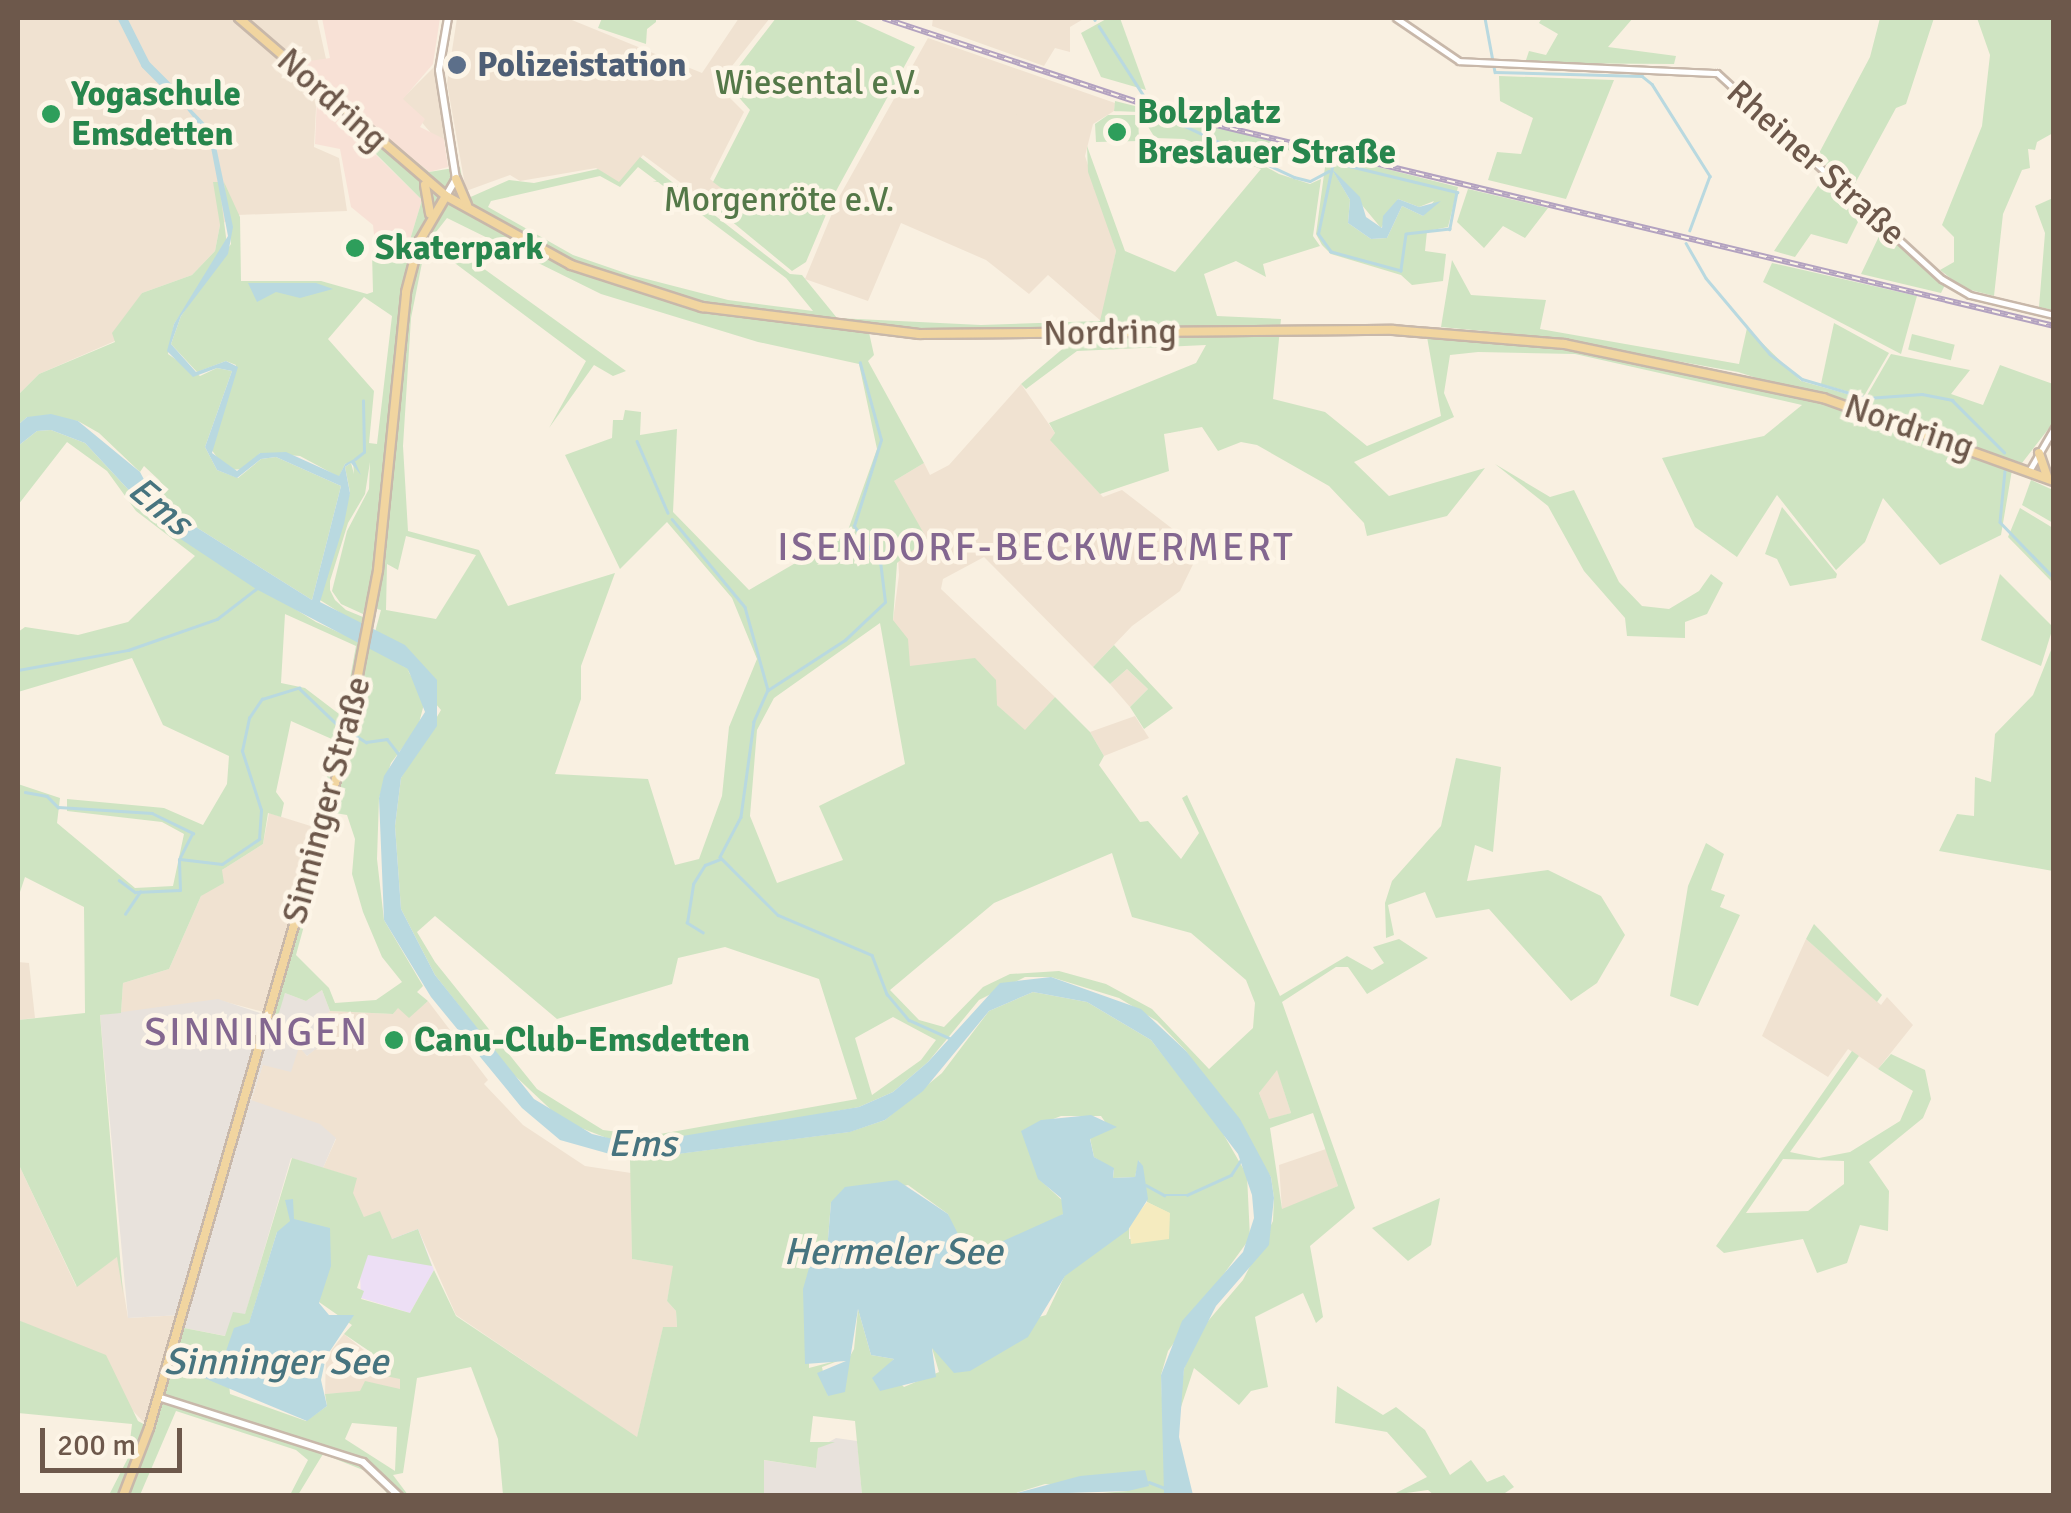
<!DOCTYPE html>
<html>
<head>
<meta charset="utf-8">
<style>
  body { margin:0 }
  #map { position:relative; width:2071px; height:1513px; overflow:hidden; background:#f9f0e1; font-family:Signika,sans-serif }
  div>[style] { position:absolute }
  .residential>* { inset:0; background:#f0e2d1 }
  .commercial>* { inset:0; background:#f8e1d6 }
  .industrial>* { inset:0; background:#e8e2dc }
  .education>* { inset:0; background:#eddff5 }
  .green>* { inset:0; background:#cfe4c2; transform-origin:0 0 }
  .sand>* { inset:0; background:#f5ebbf }
  .water>* { inset:0; background:#b9d9e0 }
  .stream>* { height:2.5px; margin:-1.25px; padding:0 1.25px; transform-origin:1.25px; border-radius:1.25px; background:#b9d9e0 }
  .river>* { height:9px; margin:-4.5px; padding:0 4.5px; transform-origin:4.5px; border-radius:4.5px; background:#b9d9e0 }
  .roads { filter:drop-shadow(2px 0 #c8b8aa) drop-shadow(-2px 0 #c8b8aa) drop-shadow(0 2px #c8b8aa) drop-shadow(0 -2px #c8b8aa) }
  .tertiary>* { height:5px; margin:-2.5px; padding:0 2.5px; transform-origin:2.5px; border-radius:2.5px; background:#fff }
  .secondary>* { height:6px; margin:-3px; padding:0 3px; transform-origin:3px; border-radius:3px; background:#fff }
  .primary>* { height:8px; margin:-4px; padding:0 4px; transform-origin:4px; border-radius:4px; background:#f1d5a0 }
  .rail>* { height:6px; margin-top:-3px; transform-origin:0; background:repeating-linear-gradient(90deg,#fdf5e7 0 8px,#b3a2c0 0 16px); box-sizing:border-box; border-block:2px solid #b3a2c0 }
  .dots>* { width:28px; height:28px; translate:-50% -50%; box-sizing:border-box; border:5px solid #fdf5e7; border-radius:50% }
  span { translate:-50% -50%; white-space:nowrap; text-align:center; line-height:1.15; -webkit-text-stroke:9px #fdf5e7; paint-order:stroke }
  .service-label { font-size:35px; color:#4e5e75; font-weight:700 }
  .left { translate:0 -50%; text-align:left }
  .park-label { font-size:35px; color:#547848 }
  .leisure-label { font-size:35px; color:#27864d; font-weight:700 }
  .street-label { font-size:35px; color:#6d584b }
  .water-label { font-size:38px; color:#47747f; font-style:italic }
  .quarter-label { font-size:40px; color:#836790; letter-spacing:2.5px }
  .frame { position:absolute; inset:0; border:20px solid #6d584b; pointer-events:none }
  .scale { position:absolute; left:40px; top:1428px; width:142px; height:45px; box-sizing:border-box; border:5px solid #6d584b; border-top:0; padding-left:12px; font-size:30px; line-height:35px; white-space:nowrap; color:#6d584b; -webkit-text-stroke:8px #fdf5e7; paint-order:stroke }
</style>
</head>
<body>
<div id="map">
  <div class="residential">
    <i style="clip-path:polygon(18px 18px,317px 18px,326px 59px,297px 69px,317px 88px,314px 147px,339px 158px,347px 211px,237px 215px,220px 225px,215px 251px,192px 275px,142px 293px,115px 341px,39px 374px,18px 395px)"></i>
    <i style="clip-path:polygon(457px 18px,567px 18px,702px 73px,739px 18px,770px 18px,717px 85px,744px 112px,710px 179px,732px 196px,719px 211px,643px 155px,619px 183px,596px 168px,520px 181px,510px 175px,466px 191px,447px 83px)"></i>
    <i style="clip-path:polygon(933px 18px,1085px 18px,1070px 27px,1070px 52px,1055px 48px,1044px 66px,932px 26px)"></i>
    <i style="clip-path:polygon(928px 38px,1115px 103px,1114px 111px,1093px 124px,1085px 156px,1116px 251px,1101px 321px,1048px 275px,1029px 294px,986px 260px,901px 223px,868px 301px,805px 279px,838px 199px)"></i>
    <i style="clip-path:polygon(435px 66px,444px 139px,436px 139px,402px 99px)"></i>
    <i style="clip-path:polygon(1021px 384px,1055px 433px,1051px 440px,1103px 497px,1122px 490px,1200px 550px,1180px 591px,1132px 626px,1093px 667px,984px 557px,943px 579px,941px 589px,1055px 697px,1025px 731px,996px 704px,996px 680px,910px 667px,893px 620px,899px 575px,894px 481px,924px 463px,930px 475px,949px 465px)"></i>
    <i style="clip-path:polygon(1127px 669px,1148px 689px,1130px 707px,1110px 684px)"></i>
    <i style="clip-path:polygon(1135px 716px,1149px 738px,1104px 756px,1090px 732px)"></i>
    <i style="clip-path:polygon(269px 813px,317px 828px,264px 1012px,218px 1000px,121px 1013px,123px 983px,169px 969px,201px 896px,222px 870px,263px 844px)"></i>
    <i style="clip-path:polygon(1806px 939px,1881px 1005px,1887px 997px,1913px 1025px,1878px 1069px,1848px 1049px,1828px 1077px,1762px 1036px)"></i>
    <i style="clip-path:polygon(18px 962px,29px 963px,35px 1018px,18px 1020px)"></i>
    <i style="clip-path:polygon(428px 1001px,488px 1080px,484px 1084px,523px 1125px,585px 1166px,631px 1173px,632px 1259px,674px 1266px,667px 1301px,676px 1311px,677px 1328px,663px 1328px,637px 1438px,456px 1315px,418px 1229px,392px 1239px,364px 1217px,352px 1193px,356px 1178px,323px 1168px,336px 1139px,251px 1101px,263px 1064px,299px 1046px,307px 1056px,336px 1031px,324px 1016px,330px 1011px,393px 1014px,398px 1007px,409px 1017px)"></i>
    <i style="clip-path:polygon(1277px 1068px,1291px 1113px,1269px 1120px,1259px 1093px)"></i>
    <i style="clip-path:polygon(1326px 1149px,1338px 1186px,1282px 1210px,1279px 1165px)"></i>
    <i style="clip-path:polygon(18px 1163px,76px 1286px,118px 1256px,128px 1318px,182px 1315px,149px 1428px,73px 1347px,18px 1320px)"></i>
    <i style="clip-path:polygon(344px 1334px,400px 1379px,400px 1390px,325px 1394px,326px 1357px)"></i>
  </div>
  <div class="commercial">
    <i style="clip-path:polygon(322px 18px,440px 18px,433px 64px,403px 99px,425px 119px,420px 127px,444px 139px,448px 167px,429px 172px,419px 166px,302px 62px,330px 58px)"></i>
    <i style="clip-path:polygon(317px 97px,422px 200px,403px 263px,376px 254px,373px 225px,351px 207px,340px 149px,315px 144px)"></i>
  </div>
  <div class="industrial">
    <i style="clip-path:polygon(322px 990px,330px 1011px,325px 1016px,337px 1032px,307px 1056px,299px 1047px,291px 1072px,263px 1065px,251px 1100px,320px 1124px,336px 1138px,323px 1168px,291px 1158px,245px 1315px,226px 1336px,179px 1327px,181px 1315px,128px 1318px,100px 1015px,218px 999px,275px 1018px,285px 993px,306px 1001px)"></i>
    <i style="clip-path:polygon(836px 1438px,857px 1441px,862px 1495px,764px 1495px,763px 1460px,816px 1468px,818px 1448px)"></i>
  </div>
  <div class="education">
    <i style="clip-path:polygon(418px 1229px,434px 1270px,410px 1313px,361px 1298px,358px 1231px,392px 1239px)"></i>
  </div>
  <div class="green">
    <i style="clip-path:polygon(602px 18px,656px 18px,656px 22px,647px 29px,646px 44px,598px 28px)"></i>
    <i style="clip-path:polygon(776px 18px,851px 18px,915px 47px,836px 191px,806px 262px,792px 271px,719px 211px,732px 196px,713px 182px,750px 110px,726px 83px)"></i>
    <i style="clip-path:polygon(1108px 18px,1120px 18px,1146px 90px,1101px 77px,1081px 33px)"></i>
    <i style="clip-path:polygon(1542px 18px,1633px 18px,1608px 47px,1676px 56px,1674px 64px,1525px 63px,1529px 51px,1546px 55px,1558px 34px,1539px 23px)"></i>
    <i style="clip-path:polygon(1880px 18px,1934px 18px,1906px 104px,1896px 108px,1852px 189px,1817px 157px,1870px 57px)"></i>
    <i style="clip-path:polygon(1977px 18px,2053px 18px,2053px 133px,2037px 142px,2035px 150px,2028px 149px,2030px 168px,2022px 170px,2003px 214px,1994px 296px,1963px 288px,1940px 270px,1954px 262px,1954px 237px,1942px 225px,1982px 126px,1990px 55px)"></i>
    <i style="clip-path:polygon(1499px 76px,1614px 80px,1566px 199px,1488px 180px,1497px 152px,1521px 154px,1533px 118px,1500px 101px)"></i>
    <i style="clip-path:polygon(evenodd,1115px 101px,1458px 187px,1448px 227px,1427px 231px,1425px 251px,1446px 254px,1443px 281px,1412px 285px,1401px 275px,1331px 254px,1322px 245px,1316px 234px,1325px 167px,1309px 155px,1257px 143px,1252px 149px,1229px 140px,1226px 145px,1279px 174px,1310px 184px,1321px 179px,1313px 236px,1320px 246px,1263px 264px,1266px 277px,1236px 261px,1204px 274px,1217px 316px,1281px 319px,1273px 399px,1325px 412px,1367px 446px,1441px 416px,1427px 337px,1478px 339px,1657px 362px,1833px 405px,2012px 470px,2001px 535px,1940px 565px,1883px 498px,1865px 542px,1836px 570px,1777px 495px,1737px 557px,1695px 527px,1662px 458px,1764px 436px,1802px 405px,1575px 354px,1478px 352px,1450px 355px,1444px 393px,1454px 417px,1354px 462px,1389px 496px,1485px 468px,1447px 516px,1367px 536px,1364px 523px,1329px 486px,1257px 445px,1241px 442px,1218px 451px,1202px 427px,1164px 434px,1169px 471px,1100px 494px,1050px 440px,1055px 433px,1049px 423px,1196px 363px,1206px 345px,1077px 351px,1026px 389px,1021px 384px,1073px 340px,1073px 332px,868px 328px,874px 355px,868px 361px,924px 463px,894px 481px,927px 539px,897px 563px,893px 620px,908px 639px,910px 666px,975px 658px,996px 680px,997px 705px,1025px 730px,1055px 697px,1090px 732px,1104px 756px,1099px 765px,1140px 822px,1148px 821px,1181px 859px,1199px 833px,1182px 798px,1187px 795px,1280px 996px,1347px 956px,1372px 970px,1384px 963px,1373px 947px,1399px 939px,1428px 958px,1367px 994px,1348px 967px,1336px 967px,1282px 1002px,1355px 1208px,1310px 1246px,1323px 1317px,1316px 1323px,1303px 1293px,1255px 1317px,1268px 1387px,1251px 1391px,1239px 1405px,1194px 1368px,1178px 1416px,1184px 1369px,1197px 1334px,1243px 1280px,1273px 1221px,1274px 1198px,1271px 1177px,1186px 1051px,1157px 1021px,1119px 998px,1051px 977px,1025px 977px,979px 1000px,928px 1062px,893px 1092px,859px 1107px,652px 1145px,612px 1140px,563px 1121px,512px 1073px,435px 975px,401px 909px,395px 826px,401px 778px,441px 710px,375px 632px,381px 610px,365px 606px,363px 614px,341px 604px,332px 591px,347px 531px,369px 489px,370px 462px,365px 494px,348px 523px,330px 581px,330px 590px,335px 600px,346px 610px,363px 617px,361px 626px,320px 600px,350px 492px,345px 467px,351px 463px,354px 474px,353px 461px,345px 464px,339px 477px,300px 456px,260px 453px,246px 469px,226px 470px,211px 449px,236px 365px,226px 361px,197px 372px,171px 344px,181px 316px,231px 244px,224px 182px,240px 217px,241px 281px,321px 281px,367px 294px,373px 292px,372px 253px,403px 263px,422px 200px,357px 135px,367px 122px,429px 172px,460px 167px,466px 199px,509px 180px,534px 183px,598px 169px,619px 182px,640px 157px,790px 274px,802px 275px,837px 318px,981px 325px,1100px 321px,1116px 251px,1088px 172px,1087px 146px,1125px 251px,1175px 272px,1261px 169px,1184px 139px,1155px 138px,1139px 112px,1114px 111px,1115px 101px,638px 167px,786px 278px,813px 311px,728px 300px,631px 275px,573px 255px,488px 207px,491px 201px,600px 176px,620px 187px,638px 167px,1115px 101px,1332px 169px,1381px 228px,1398px 199px,1419px 207px,1434px 201px,1423px 216px,1402px 206px,1387px 238px,1371px 239px,1348px 223px,1350px 200px,1332px 169px,1115px 101px,447px 218px,601px 294px,758px 342px,859px 364px,877px 449px,847px 533px,749px 590px,673px 512px,677px 429px,640px 435px,641px 412px,625px 410px,623px 420px,613px 420px,612px 438px,565px 455px,620px 569px,667px 522px,732px 598px,757px 659px,729px 727px,722px 796px,699px 859px,675px 865px,648px 779px,555px 774px,581px 699px,581px 666px,615px 573px,508px 606px,479px 550px,408px 531px,403px 446px,411px 318px,425px 248px,448px 258px,586px 361px,549px 428px,594px 365px,613px 376px,626px 371px,462px 253px,429px 241px,447px 218px,1115px 101px,364px 297px,392px 316px,377px 444px,369px 443px,374px 391px,328px 339px,364px 297px,1115px 101px,406px 536px,476px 555px,436px 619px,386px 610px,387px 564px,398px 570px,406px 536px,1115px 101px,880px 623px,905px 764px,819px 806px,843px 860px,777px 883px,750px 816px,757px 730px,774px 698px,880px 623px,1115px 101px,1112px 853px,1132px 917px,1191px 933px,1246px 980px,1255px 1003px,1253px 1028px,1209px 1069px,1152px 1009px,1106px 984px,1059px 971px,1010px 974px,983px 987px,944px 1027px,919px 1020px,890px 990px,994px 903px,1112px 853px,1115px 101px,435px 916px,557px 1019px,672px 984px,678px 958px,725px 947px,819px 979px,857px 1099px,649px 1136px,603px 1130px,537px 1089px,435px 962px,417px 932px,435px 916px,1115px 101px,893px 1017px,936px 1040px,921px 1060px,872px 1095px,855px 1038px,893px 1017px,1115px 101px,1277px 1070px,1291px 1113px,1269px 1119px,1259px 1093px,1277px 1070px,1115px 101px,1313px 1113px,1338px 1186px,1282px 1209px,1270px 1128px,1313px 1113px)"></i>
    <i style="clip-path:polygon(1108px 115px,1138px 115px,1139px 141px,1096px 142px,1095px 124px)"></i>
    <i style="clip-path:polygon(1826px 174px,1864px 210px,1847px 244px,1811px 234px,1795px 257px,1774px 251px)"></i>
    <i style="clip-path:polygon(213px 182px,219px 182px,227px 245px,174px 324px,168px 354px,200px 376px,217px 368px,232px 371px,205px 447px,217px 470px,238px 478px,261px 459px,276px 457px,341px 486px,312px 600px,156px 502px,148px 490px,157px 496px,156px 488px,166px 489px,159px 480px,144px 466px,140px 472px,99px 433px,78px 421px,27px 417px,18px 425px,18px 395px,39px 374px,115px 342px,112px 333px,142px 293px,192px 275px,215px 251px,220px 225px)"></i>
    <i style="clip-path:polygon(1468px 189px,1548px 208px,1525px 238px,1503px 226px,1484px 248px,1457px 222px)"></i>
    <i style="clip-path:polygon(2053px 198px,2053px 310px,2039px 307px,2045px 233px,2035px 206px)"></i>
    <i style="clip-path:polygon(1883px 228px,1945px 285px,1941px 293px,1861px 274px)"></i>
    <i style="clip-path:polygon(1452px 260px,1471px 295px,1546px 300px,1540px 329px,1739px 364px,1747px 328px,1801px 381px,1865px 399px,1891px 354px,1970px 370px,1951px 394px,1983px 405px,2000px 365px,2053px 384px,2053px 423px,2022px 463px,1738px 372px,1537px 336px,1441px 327px)"></i>
    <i style="clip-path:polygon(1772px 263px,1917px 296px,1901px 354px,1763px 282px)"></i>
    <i style="clip-path:polygon(1834px 323px,1889px 353px,1864px 396px,1821px 384px)"></i>
    <i style="left:1912px;top:334px;width:44px;height:16px;rotate:14deg"></i>
    <i style="clip-path:polygon(evenodd,51px 430px,85px 443px,164px 528px,316px 622px,391px 656px,407px 669px,425px 700px,418px 727px,391px 763px,379px 798px,377px 859px,384px 920px,423px 986px,417px 992px,428px 1001px,409px 1018px,398px 1008px,393px 1014px,330px 1011px,322px 990px,306px 1001px,285px 993px,278px 1016px,264px 1012px,317px 829px,334px 740px,291px 721px,276px 792px,284px 803px,281px 817px,268px 813px,263px 844px,222px 870px,224px 883px,201px 896px,169px 969px,123px 983px,121px 1013px,100px 1015px,123px 1294px,117px 1257px,77px 1287px,18px 1163px,18px 1020px,85px 1013px,84px 907px,25px 877px,18px 898px,18px 784px,60px 798px,57px 823px,135px 888px,173px 886px,184px 834px,162px 822px,67px 811px,67px 799px,164px 808px,203px 825px,227px 784px,229px 756px,163px 725px,132px 658px,18px 692px,18px 632px,25px 627px,78px 635px,128px 622px,195px 556px,136px 511px,107px 471px,67px 442px,18px 505px,18px 446px,37px 431px,51px 430px,285px 614px,356px 646px,343px 717px,305px 688px,281px 683px,285px 614px,51px 430px,335px 813px,347px 815px,355px 839px,352px 874px,363px 912px,382px 957px,402px 982px,376px 1000px,335px 1003px,329px 988px,296px 955px,335px 813px)"></i>
    <i style="clip-path:polygon(1495px 464px,1550px 497px,1574px 490px,1619px 582px,1642px 606px,1669px 609px,1699px 591px,1711px 574px,1723px 583px,1707px 614px,1685px 622px,1685px 638px,1627px 636px,1625px 618px,1584px 571px,1548px 506px)"></i>
    <i style="clip-path:polygon(2031px 480px,2053px 490px,2053px 523px,2022px 505px)"></i>
    <i style="clip-path:polygon(1782px 507px,1837px 574px,1836px 578px,1790px 586px,1777px 559px,1765px 554px)"></i>
    <i style="clip-path:polygon(2020px 508px,2053px 528px,2053px 583px,2008px 537px)"></i>
    <i style="clip-path:polygon(2000px 574px,2053px 627px,2041px 666px,1981px 640px)"></i>
    <i style="clip-path:polygon(1114px 645px,1173px 708px,1144px 729px,1130px 707px,1148px 689px,1127px 669px,1110px 684px,1093px 667px)"></i>
    <i style="clip-path:polygon(2053px 645px,2053px 871px,1939px 851px,1957px 814px,1974px 816px,1975px 777px,1991px 782px,1995px 734px,2033px 695px)"></i>
    <i style="clip-path:polygon(1456px 758px,1501px 767px,1493px 852px,1475px 845px,1467px 881px,1548px 870px,1601px 896px,1625px 935px,1597px 983px,1571px 1001px,1489px 909px,1436px 918px,1425px 892px,1388px 905px,1394px 935px,1386px 938px,1385px 903px,1392px 881px,1441px 826px)"></i>
    <i style="clip-path:polygon(1706px 843px,1724px 854px,1711px 890px,1725px 895px,1720px 907px,1740px 915px,1698px 1006px,1670px 996px,1688px 886px)"></i>
    <i style="clip-path:polygon(1814px 924px,1882px 995px,1877px 1002px,1806px 939px)"></i>
    <i style="clip-path:polygon(evenodd,1033px 992px,1087px 1002px,1151px 1040px,1218px 1125px,1247px 1175px,1250px 1238px,1168px 1351px,1161px 1375px,1166px 1495px,1077px 1495px,1128px 1491px,1045px 1484px,1010px 1495px,862px 1495px,855px 1421px,813px 1416px,810px 1442px,835px 1442px,818px 1448px,816px 1468px,764px 1460px,764px 1495px,503px 1495px,498px 1439px,471px 1367px,417px 1378px,403px 1473px,393px 1475px,408px 1495px,388px 1495px,373px 1474px,323px 1454px,298px 1495px,290px 1495px,308px 1460px,296px 1450px,176px 1411px,140px 1495px,109px 1495px,128px 1458px,132px 1424px,18px 1413px,18px 1320px,106px 1355px,138px 1421px,149px 1427px,179px 1327px,225px 1336px,233px 1312px,245px 1314px,292px 1158px,357px 1178px,353px 1193px,364px 1217px,380px 1211px,392px 1239px,418px 1229px,432px 1266px,368px 1255px,357px 1288px,364px 1291px,361px 1299px,410px 1313px,434px 1270px,456px 1316px,637px 1437px,663px 1327px,677px 1327px,676px 1311px,667px 1301px,673px 1266px,632px 1259px,630px 1160px,849px 1132px,885px 1120px,942px 1073px,989px 1011px,1033px 992px,1061px 1116px,1101px 1116px,1110px 1129px,1090px 1138px,1094px 1157px,1114px 1170px,1113px 1178px,1135px 1177px,1139px 1160px,1147px 1202px,1169px 1213px,1169px 1238px,1129px 1239px,1129px 1225px,1065px 1275px,1046px 1315px,932px 1348px,939px 1372px,904px 1387px,885px 1368px,894px 1359px,871px 1355px,858px 1309px,854px 1349px,828px 1396px,822px 1367px,843px 1359px,809px 1368px,809px 1267px,827px 1251px,831px 1202px,908px 1185px,948px 1214px,954px 1235px,968px 1247px,992px 1246px,1045px 1227px,1063px 1214px,1063px 1201px,1039px 1179px,1022px 1131px,1061px 1116px,1033px 992px,277px 1232px,323px 1287px,319px 1302px,352px 1325px,344px 1334px,372px 1353px,367px 1372px,400px 1379px,400px 1389px,365px 1381px,360px 1391px,325px 1394px,327px 1406px,306px 1421px,230px 1394px,226px 1351px,249px 1324px,277px 1232px,1033px 992px,352px 1423px,397px 1427px,395px 1471px,345px 1439px,352px 1423px)"></i>
    <i style="clip-path:polygon(evenodd,1852px 1051px,1859px 1056px,1790px 1152px,1819px 1158px,1850px 1152px,1900px 1121px,1913px 1091px,1878px 1069px,1891px 1054px,1925px 1070px,1931px 1099px,1923px 1118px,1869px 1162px,1889px 1191px,1888px 1231px,1860px 1225px,1847px 1263px,1817px 1273px,1803px 1239px,1724px 1253px,1716px 1246px,1852px 1051px,1783px 1159px,1844px 1161px,1844px 1184px,1808px 1211px,1746px 1213px,1783px 1159px)"></i>
    <i style="clip-path:polygon(1440px 1198px,1431px 1245px,1408px 1261px,1372px 1228px)"></i>
    <i style="clip-path:polygon(1337px 1386px,1383px 1415px,1396px 1407px,1425px 1430px,1450px 1475px,1471px 1460px,1487px 1482px,1504px 1475px,1514px 1487px,1502px 1495px,1434px 1495px,1428px 1490px,1392px 1495px,1427px 1477px,1387px 1432px,1335px 1423px)"></i>
  </div>
  <div class="sand">
    <i style="clip-path:polygon(1147px 1202px,1170px 1213px,1169px 1239px,1131px 1244px,1129px 1225px)"></i>
  </div>
  <div class="water">
    <i style="clip-path:polygon(165px 82px,213px 132px,233px 227px,228px 254px,181px 316px,171px 344px,196px 372px,226px 361px,238px 367px,212px 453px,237px 471px,260px 453px,286px 452px,339px 476px,345px 464px,354px 459px,361px 475px,351px 463px,345px 467px,350px 493px,344px 524px,320px 602px,405px 645px,437px 680px,437px 726px,401px 778px,395px 826px,401px 909px,435px 975px,534px 1099px,592px 1134px,634px 1144px,859px 1107px,893px 1092px,928px 1062px,1000px 983px,1051px 977px,1141px 1009px,1186px 1051px,1240px 1119px,1271px 1177px,1274px 1198px,1269px 1245px,1216px 1306px,1184px 1369px,1179px 1437px,1193px 1495px,1164px 1494px,1161px 1375px,1182px 1321px,1243px 1252px,1254px 1218px,1252px 1195px,1238px 1154px,1151px 1040px,1087px 1002px,1033px 992px,989px 1011px,923px 1091px,885px 1120px,850px 1132px,631px 1160px,560px 1140px,522px 1108px,431px 997px,384px 920px,379px 798px,384px 776px,425px 712px,408px 669px,256px 589px,164px 528px,85px 443px,51px 430px,37px 431px,18px 446px,18px 425px,27px 417px,51px 414px,78px 421px,140px 472px,156px 502px,312px 600px,341px 486px,276px 457px,261px 459px,237px 478px,217px 470px,205px 447px,232px 371px,217px 368px,193px 377px,167px 351px,174px 324px,228px 236px,209px 137px)"></i>
    <i style="clip-path:polygon(1331px 168px,1360px 197px,1366px 217px,1382px 228px,1383px 216px,1398px 199px,1419px 207px,1441px 201px,1423px 216px,1402px 206px,1387px 238px,1371px 239px,1348px 223px,1350px 200px)"></i>
    <i style="clip-path:polygon(248px 283px,316px 283px,333px 289px,300px 298px,276px 292px,257px 302px)"></i>
    <i style="clip-path:polygon(1091px 1115px,1117px 1127px,1090px 1139px,1094px 1157px,1114px 1168px,1113px 1178px,1135px 1177px,1138px 1160px,1143px 1166px,1148px 1199px,1128px 1230px,1065px 1276px,1028px 1337px,970px 1371px,954px 1373px,932px 1348px,936px 1377px,880px 1391px,872px 1378px,894px 1359px,871px 1355px,858px 1309px,845px 1392px,828px 1396px,817px 1373px,846px 1361px,805px 1364px,803px 1289px,809px 1268px,827px 1251px,831px 1202px,845px 1187px,897px 1180px,948px 1214px,964px 1246px,992px 1246px,1063px 1214px,1061px 1198px,1038px 1179px,1021px 1131px,1041px 1120px)"></i>
    <i style="clip-path:polygon(293px 1199px,294px 1219px,330px 1228px,331px 1266px,319px 1303px,329px 1315px,354px 1315px,326px 1357px,321px 1380px,327px 1406px,307px 1421px,192px 1373px,199px 1354px,226px 1351px,234px 1328px,249px 1323px,277px 1232px,290px 1221px,285px 1200px)"></i>
    <i style="clip-path:polygon(1145px 1470px,1149px 1486px,1128px 1491px,1010px 1495px,1080px 1476px)"></i>
  </div>
  <div class="stream">
    <i style="left:1094px;top:18px;width:2px;rotate:63deg"></i>
    <i style="left:1485px;top:18px;width:55px;rotate:79.5deg"></i>
    <i style="left:1495px;top:72px;width:147px;rotate:1.6deg"></i>
    <i style="left:1642px;top:76px;width:13px;rotate:39deg"></i>
    <i style="left:1652px;top:84px;width:109px;rotate:57.8deg"></i>
    <i style="left:1710px;top:176px;width:58px;rotate:110.3deg"></i>
    <i style="left:1099px;top:26px;width:83px;rotate:57.3deg"></i>
    <i style="left:1159px;top:114px;width:149px;rotate:25deg"></i>
    <i style="left:1294px;top:177px;width:16px;rotate:14deg"></i>
    <i style="left:1310px;top:181px;width:21px;rotate:-28deg"></i>
    <i style="left:1333px;top:162px;width:128px;rotate:13.6deg"></i>
    <i style="left:1457px;top:192px;width:38px;rotate:101deg"></i>
    <i style="left:1450px;top:229px;width:44px;rotate:173.5deg"></i>
    <i style="left:1406px;top:234px;width:37px;rotate:98deg"></i>
    <i style="left:1401px;top:271px;width:73px;rotate:-164.8deg"></i>
    <i style="left:1331px;top:252px;width:22px;rotate:-126deg"></i>
    <i style="left:1318px;top:234px;width:74px;rotate:-78.2deg"></i>
    <i style="left:1686px;top:243px;width:40px;rotate:60.3deg"></i>
    <i style="left:1706px;top:278px;width:99px;rotate:49.9deg"></i>
    <i style="left:1770px;top:354px;width:41px;rotate:38deg"></i>
    <i style="left:1802px;top:379px;width:68px;rotate:16.3deg"></i>
    <i style="left:1867px;top:398px;width:55px;rotate:-4.2deg"></i>
    <i style="left:1922px;top:394px;width:31px;rotate:11deg"></i>
    <i style="left:1952px;top:400px;width:74px;rotate:45deg"></i>
    <i style="left:637px;top:441px;width:78px;rotate:66.7deg"></i>
    <i style="left:355px;top:459px;width:11px;rotate:-38deg"></i>
    <i style="left:364px;top:452px;width:51px;rotate:-91.1deg"></i>
    <i style="left:2005px;top:471px;width:51px;rotate:95.6deg"></i>
    <i style="left:2000px;top:522px;width:78px;rotate:46deg"></i>
    <i style="left:672px;top:519px;width:114px;rotate:50.3deg"></i>
    <i style="left:745px;top:607px;width:86px;rotate:74.5deg"></i>
    <i style="left:768px;top:690px;width:35px;rotate:114deg"></i>
    <i style="left:754px;top:722px;width:96px;rotate:97.8deg"></i>
    <i style="left:741px;top:817px;width:45px;rotate:117.7deg"></i>
    <i style="left:720px;top:857px;width:82px;rotate:45deg"></i>
    <i style="left:778px;top:915px;width:102px;rotate:23.1deg"></i>
    <i style="left:872px;top:955px;width:42px;rotate:69deg"></i>
    <i style="left:887px;top:994px;width:34px;rotate:50deg"></i>
    <i style="left:909px;top:1020px;width:44px;rotate:24.2deg"></i>
    <i style="left:18px;top:670px;width:112px;rotate:-10.3deg"></i>
    <i style="left:128px;top:650px;width:94px;rotate:-19.2deg"></i>
    <i style="left:217px;top:619px;width:49px;rotate:-37.6deg"></i>
    <i style="left:768px;top:690px;width:92px;rotate:-33deg"></i>
    <i style="left:845px;top:640px;width:55px;rotate:-43.5deg"></i>
    <i style="left:885px;top:602px;width:38px;rotate:-97deg"></i>
    <i style="left:880px;top:564px;width:46px;rotate:-124.4deg"></i>
    <i style="left:854px;top:526px;width:90px;rotate:-72.6deg"></i>
    <i style="left:881px;top:440px;width:80px;rotate:-105.3deg"></i>
    <i style="left:352px;top:733px;width:17px;rotate:33deg"></i>
    <i style="left:366px;top:742px;width:21px;rotate:-8deg"></i>
    <i style="left:387px;top:739px;width:18px;rotate:52deg"></i>
    <i style="left:25px;top:792px;width:22px;rotate:10deg"></i>
    <i style="left:47px;top:796px;width:16px;rotate:45deg"></i>
    <i style="left:58px;top:807px;width:94px;rotate:3.7deg"></i>
    <i style="left:152px;top:813px;width:46px;rotate:26deg"></i>
    <i style="left:193px;top:833px;width:29px;rotate:117deg"></i>
    <i style="left:180px;top:859px;width:42px;rotate:6.8deg"></i>
    <i style="left:222px;top:864px;width:45px;rotate:-34deg"></i>
    <i style="left:259px;top:839px;width:29px;rotate:-86deg"></i>
    <i style="left:261px;top:810px;width:62px;rotate:-107.9deg"></i>
    <i style="left:242px;top:751px;width:34px;rotate:-78deg"></i>
    <i style="left:249px;top:718px;width:23px;rotate:-56deg"></i>
    <i style="left:262px;top:699px;width:39px;rotate:-17deg"></i>
    <i style="left:299px;top:688px;width:62px;rotate:43.7deg"></i>
    <i style="left:119px;top:880px;width:20px;rotate:37deg"></i>
    <i style="left:135px;top:892px;width:45px;rotate:-2.5deg"></i>
    <i style="left:180px;top:890px;width:30px;rotate:-92deg"></i>
    <i style="left:125px;top:914px;width:27px;rotate:-56deg"></i>
    <i style="left:703px;top:933px;width:19px;rotate:-148deg"></i>
    <i style="left:687px;top:923px;width:39px;rotate:-81deg"></i>
    <i style="left:693px;top:884px;width:22px;rotate:-58deg"></i>
    <i style="left:705px;top:865px;width:17px;rotate:-21deg"></i>
    <i style="left:1146px;top:1185px;width:21px;rotate:29deg"></i>
    <i style="left:1164px;top:1195px;width:23px"></i>
    <i style="left:1187px;top:1195px;width:48px;rotate:-24.4deg"></i>
    <i style="left:1231px;top:1175px;width:20px;rotate:-57deg"></i>
    <i style="left:1149px;top:1482px;width:17px;rotate:21deg"></i>
  </div>
  <div class="river">
    <i style="left:122px;top:18px;width:51px;rotate:63.4deg"></i>
    <i style="left:145px;top:64px;width:40px;rotate:45deg"></i>
  </div>
  <div class="roads">
    <div class="tertiary">
      <i style="left:1396px;top:18px;width:76px;rotate:34.3deg"></i>
      <i style="left:1459px;top:61px;width:258px;rotate:2.7deg"></i>
      <i style="left:1717px;top:73px;width:305px;rotate:42.5deg"></i>
      <i style="left:1942px;top:279px;width:32px;rotate:30deg"></i>
      <i style="left:1970px;top:295px;width:86px;rotate:13.4deg"></i>
      <i style="left:2029px;top:471px;width:50px;rotate:-59.8deg"></i>
    </div>
    <div class="secondary">
      <i style="left:446px;top:196px;width:20px;rotate:-60deg"></i>
      <i style="left:456px;top:179px;width:110px;rotate:-98.9deg"></i>
      <i style="left:439px;top:70px;width:53px;rotate:-80.2deg"></i>
      <i style="left:158px;top:1397px;width:215px;rotate:17.6deg"></i>
      <i style="left:363px;top:1462px;width:50px;rotate:43.4deg"></i>
    </div>
    <div class="primary">
      <i style="left:239px;top:18px;width:273px;rotate:40.7deg"></i>
      <i style="left:446px;top:196px;width:143px;rotate:28.9deg"></i>
      <i style="left:571px;top:265px;width:138px;rotate:17.8deg"></i>
      <i style="left:702px;top:307px;width:219px;rotate:7.1deg"></i>
      <i style="left:919px;top:334px;width:474px;rotate:-0.5deg"></i>
      <i style="left:1393px;top:330px;width:172px;rotate:4.7deg"></i>
      <i style="left:1564px;top:344px;width:265px;rotate:11.8deg"></i>
      <i style="left:1823px;top:398px;width:245px;rotate:19.8deg"></i>
      <i style="left:456px;top:179px;width:28px;rotate:67deg"></i>
      <i style="left:425px;top:185px;width:29px;rotate:80deg"></i>
      <i style="left:2039px;top:453px;width:24px;rotate:71deg"></i>
      <i style="left:123px;top:1496px;width:73px;rotate:-69.1deg"></i>
      <i style="left:149px;top:1428px;width:696px;rotate:-73.91deg"></i>
      <i style="left:342px;top:759px;width:192px;rotate:-79.2deg"></i>
      <i style="left:378px;top:570px;width:279px;rotate:-84.2deg"></i>
      <i style="left:406px;top:292px;width:52px;rotate:-75.4deg"></i>
      <i style="left:419px;top:242px;width:53px;rotate:-59.6deg"></i>
    </div>
  </div>
  <div class="rail">
    <i style="left:883px;top:18px;width:316px;rotate:18.3deg"></i>
    <i style="left:1183px;top:117px;width:896px;rotate:13.49deg"></i>
  </div>
  <div class="dots">
    <i style="left:457px;top:65px;background:#5c6f8a"></i>
    <i style="left:51px;top:114px;background:#2e9e5b"></i>
    <i style="left:1117px;top:132px;background:#2e9e5b"></i>
    <i style="left:355px;top:248px;background:#2e9e5b"></i>
    <i style="left:394px;top:1040px;background:#2e9e5b"></i>
  </div>
  <div class="service-label">
    <span class="left" style="left:477px;top:65px">Polizeistation</span>
  </div>
  <div class="park-label">
    <span style="left:818px;top:83px">Wiesental e.V.</span>
    <span style="left:779px;top:200px">Morgenröte e.V.</span>
  </div>
  <div class="leisure-label">
    <span class="left" style="left:71px;top:114px">Yogaschule<br>Emsdetten</span>
    <span class="left" style="left:1137px;top:132px">Bolzplatz<br>Breslauer Straße</span>
    <span class="left" style="left:375px;top:248px">Skaterpark</span>
    <span class="left" style="left:414px;top:1040px">Canu-Club-Emsdetten</span>
  </div>
  <div class="street-label">
    <span style="left:332px;top:100px;rotate:42deg">Nordring</span>
    <span style="left:1816px;top:163px;rotate:42deg">Rheiner Straße</span>
    <span style="left:1110px;top:333px;rotate:-1deg">Nordring</span>
    <span style="left:1909px;top:427px;rotate:19deg">Nordring</span>
    <span style="left:327px;top:800px;rotate:-75deg">Sinninger Straße</span>
  </div>
  <div class="water-label">
    <span style="left:160px;top:506px;rotate:40deg">Ems</span>
    <span style="left:642px;top:1144px">Ems</span>
    <span style="left:893px;top:1252px">Hermeler See</span>
    <span style="left:276px;top:1362px">Sinninger See</span>
  </div>
  <div class="quarter-label">
    <span style="left:1036px;top:547px">ISENDORF-BECKWERMERT</span>
    <span style="left:257px;top:1032px">SINNINGEN</span>
  </div>
  <div class="frame"></div>
  <div class="scale">200 m</div>
</div>
</body>
</html>
